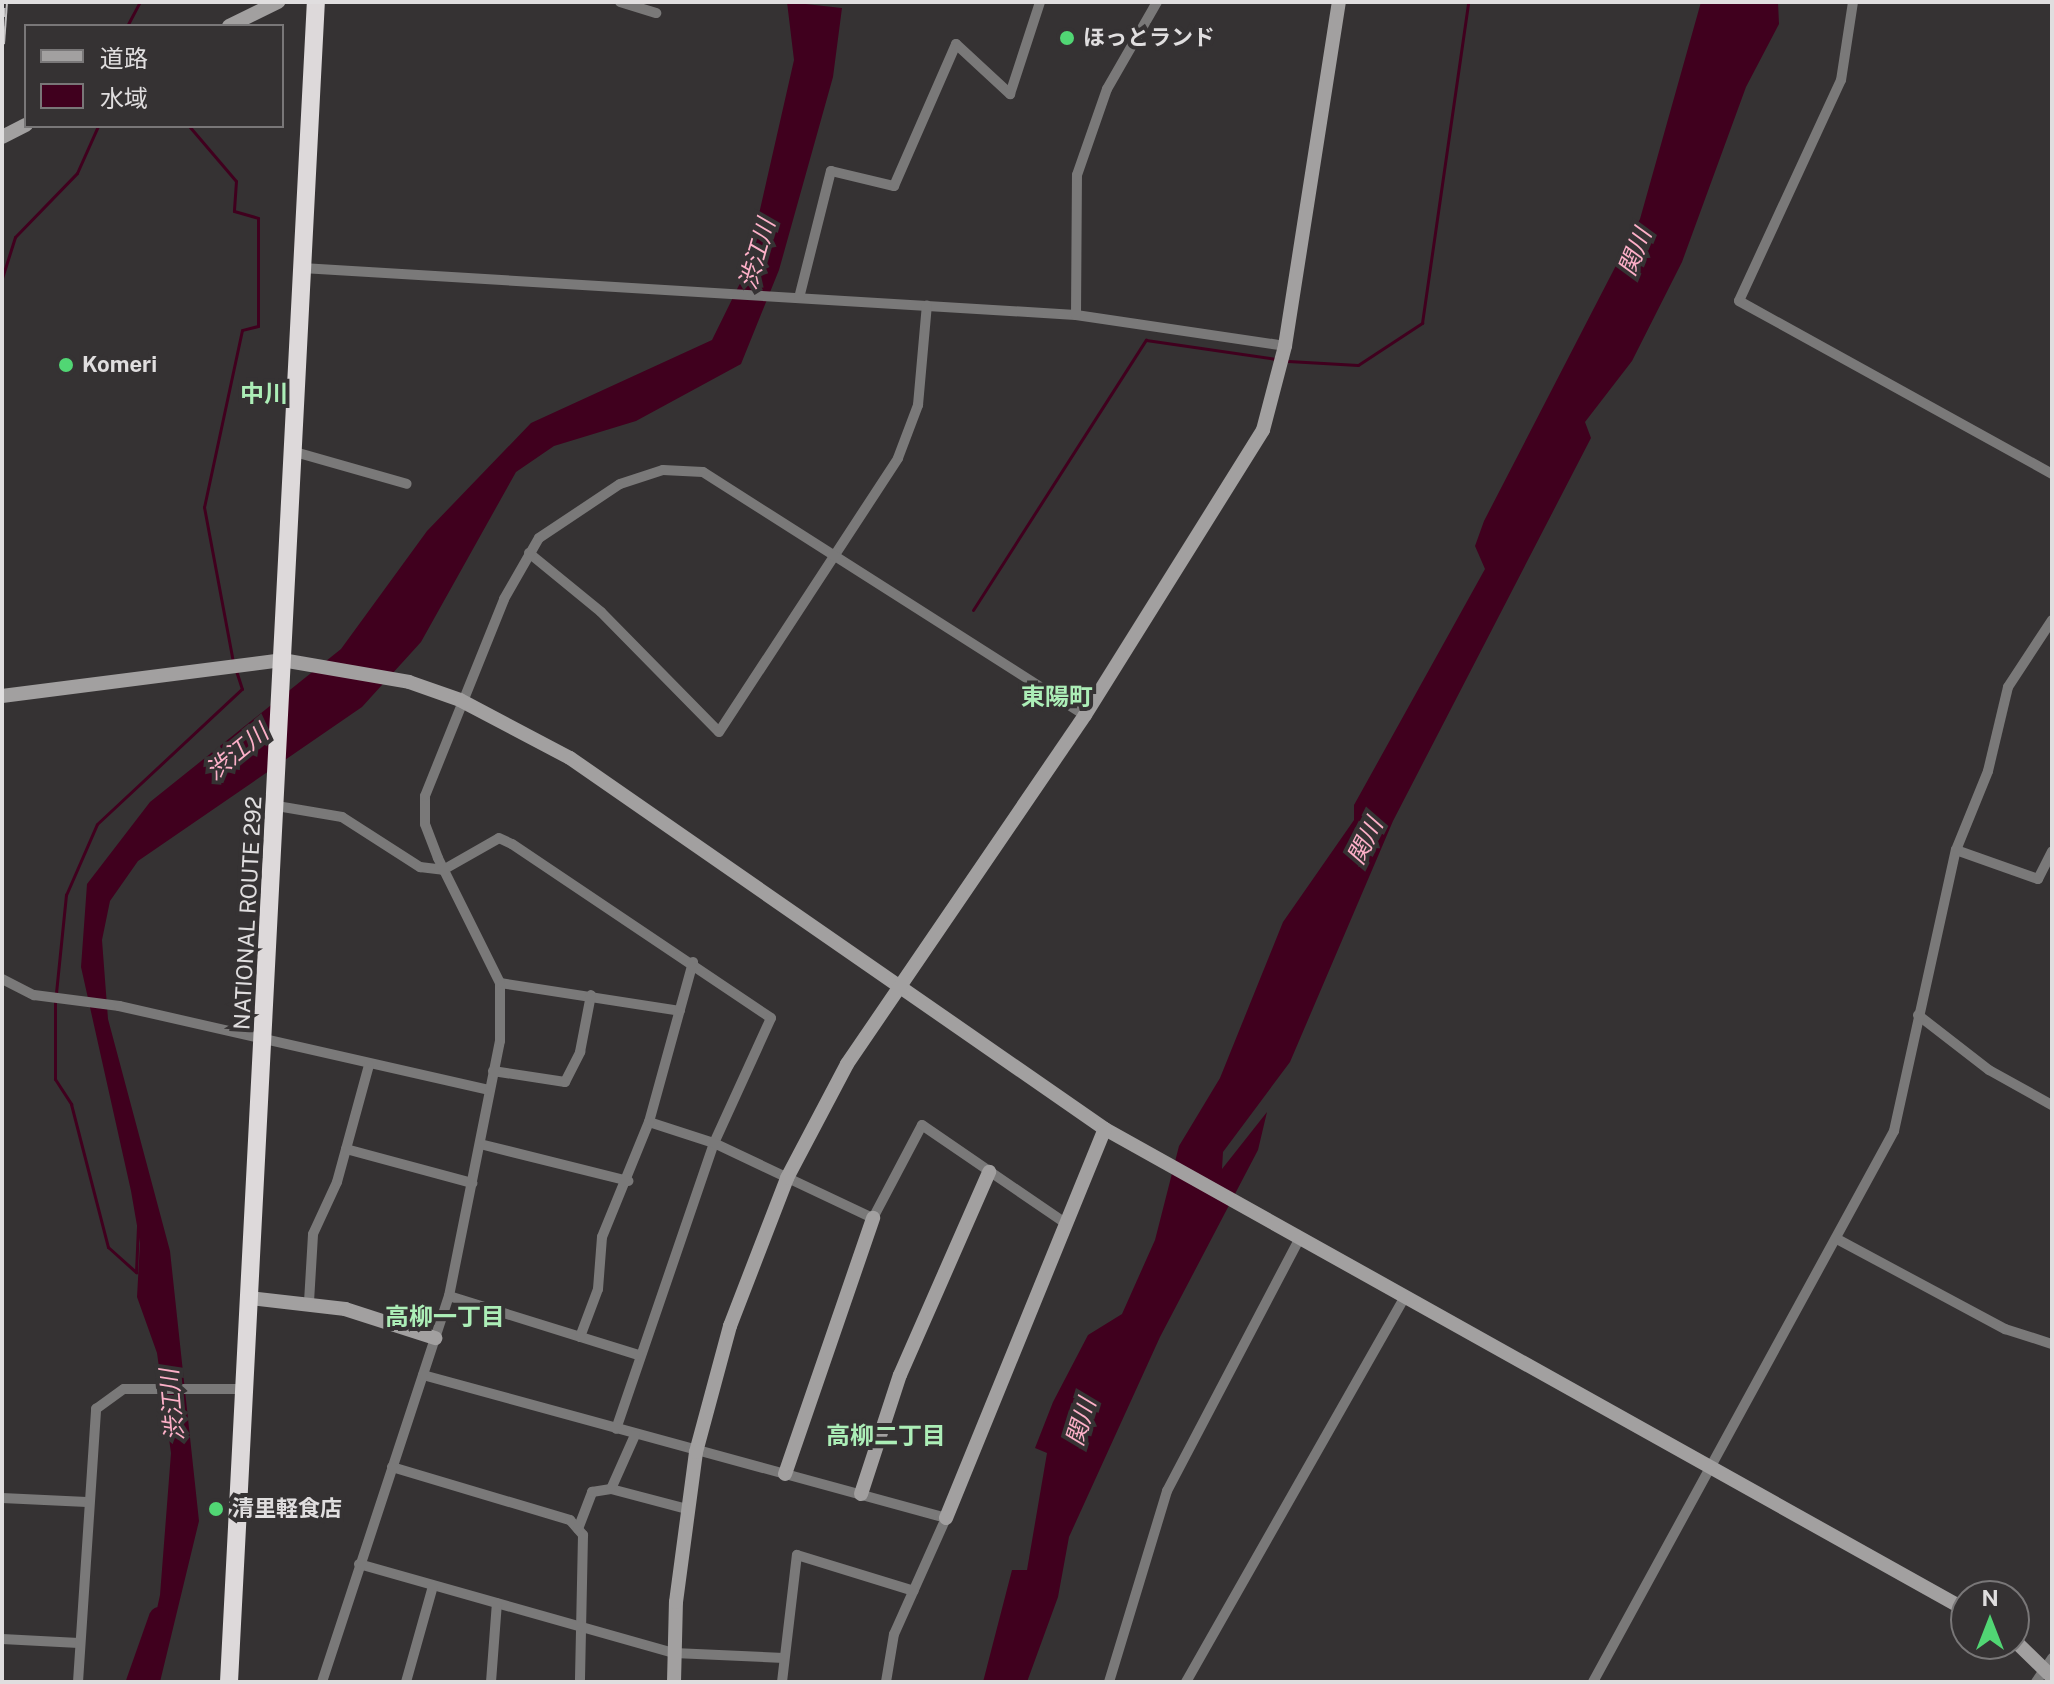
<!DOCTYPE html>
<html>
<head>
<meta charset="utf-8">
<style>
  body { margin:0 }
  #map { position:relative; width:2054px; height:1684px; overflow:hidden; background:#353233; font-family:"Public Sans","Noto Sans JP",sans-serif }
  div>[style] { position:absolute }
  .water>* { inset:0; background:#40001e }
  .stream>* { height:3px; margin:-1.5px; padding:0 1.5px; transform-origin:1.5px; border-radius:1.5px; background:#40001e }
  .river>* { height:20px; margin:-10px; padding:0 10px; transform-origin:10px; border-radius:10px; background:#40001e }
  .street>* { height:10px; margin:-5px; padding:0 5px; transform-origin:5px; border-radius:5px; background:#7a7979 }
  .secondary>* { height:14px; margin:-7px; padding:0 7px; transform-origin:7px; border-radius:7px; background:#a2a0a0 }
  .highway>* { height:18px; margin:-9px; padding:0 9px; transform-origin:9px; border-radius:9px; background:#ddd9da }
  .rail>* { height:6px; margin-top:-3px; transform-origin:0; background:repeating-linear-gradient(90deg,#353233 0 9px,#c2c0c1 0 18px); box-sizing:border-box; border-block:2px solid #c2c0c1 }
  .dots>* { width:22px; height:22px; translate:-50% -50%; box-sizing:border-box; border:4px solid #353233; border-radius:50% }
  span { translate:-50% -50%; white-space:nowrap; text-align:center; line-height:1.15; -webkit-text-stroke:8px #353233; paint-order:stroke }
  .poi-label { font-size:22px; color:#e0dedf; font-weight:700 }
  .left { translate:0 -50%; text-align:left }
  .street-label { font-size:22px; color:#e0dedf }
  .water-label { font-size:24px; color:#fdb0c8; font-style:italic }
  .neighbourhood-label { font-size:24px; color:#aceeb7; font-weight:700 }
  .frame { position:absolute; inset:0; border:4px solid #e0dedf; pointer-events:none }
  .legend { position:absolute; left:24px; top:24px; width:260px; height:104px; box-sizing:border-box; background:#353233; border:2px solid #797778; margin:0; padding:10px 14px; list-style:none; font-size:24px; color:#e0dedf }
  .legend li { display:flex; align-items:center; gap:16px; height:40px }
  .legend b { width:40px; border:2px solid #797778 }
  .north { position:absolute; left:1950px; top:1580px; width:80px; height:80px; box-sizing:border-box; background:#353233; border:2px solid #797778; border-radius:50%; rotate:0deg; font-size:22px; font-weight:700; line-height:32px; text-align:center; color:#e0dedf }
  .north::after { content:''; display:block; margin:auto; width:28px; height:36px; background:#51d674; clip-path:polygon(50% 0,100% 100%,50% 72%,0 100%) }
</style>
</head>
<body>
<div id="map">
  <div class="water">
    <i style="clip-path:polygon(787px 2px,842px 8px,833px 77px,779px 270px,741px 364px,636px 421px,554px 446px,516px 472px,421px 642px,362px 707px,138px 861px,110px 901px,102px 940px,108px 1019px,170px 1251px,199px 1521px,160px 1682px,141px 1682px,160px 1595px,171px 1453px,157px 1353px,137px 1297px,140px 1243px,131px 1191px,81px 967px,87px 884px,150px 802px,341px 649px,427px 531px,531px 423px,712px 340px,746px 271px,794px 60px)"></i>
    <i style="clip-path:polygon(1701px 2px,1778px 2px,1779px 24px,1746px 87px,1682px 262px,1632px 361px,1585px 422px,1591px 438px,1393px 821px,1290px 1062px,1223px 1152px,1222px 1169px,1267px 1112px,1258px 1150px,1160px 1337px,1069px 1537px,1058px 1597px,1027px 1682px,983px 1682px,1012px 1570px,1027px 1570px,1047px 1453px,1035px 1448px,1053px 1402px,1088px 1335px,1122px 1314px,1155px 1240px,1179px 1146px,1220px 1078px,1283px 922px,1354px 820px,1354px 805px,1485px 569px,1475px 546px,1484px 521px,1640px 219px)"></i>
  </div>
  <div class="stream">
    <i style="left:127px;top:26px;width:27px;rotate:-62deg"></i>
    <i style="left:189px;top:126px;width:72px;rotate:49.5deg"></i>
    <i style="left:236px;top:181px;width:30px;rotate:94deg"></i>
    <i style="left:234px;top:211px;width:25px;rotate:16deg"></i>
    <i style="left:258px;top:218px;width:108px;rotate:90deg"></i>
    <i style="left:258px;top:326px;width:16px;rotate:166deg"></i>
    <i style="left:242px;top:330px;width:181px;rotate:102.1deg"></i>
    <i style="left:204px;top:507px;width:158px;rotate:79.4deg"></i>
    <i style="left:2px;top:278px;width:43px;rotate:-72.4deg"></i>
    <i style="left:15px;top:237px;width:89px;rotate:-45.9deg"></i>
    <i style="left:77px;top:173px;width:51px;rotate:-65.9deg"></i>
    <i style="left:1288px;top:361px;width:70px;rotate:3.3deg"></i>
    <i style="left:1358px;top:365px;width:77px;rotate:-33.3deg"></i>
    <i style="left:1422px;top:323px;width:324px;rotate:-81.8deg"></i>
    <i style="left:973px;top:610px;width:321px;rotate:-57.4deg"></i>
    <i style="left:1146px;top:340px;width:131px;rotate:8.3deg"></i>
    <i style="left:56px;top:993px;width:99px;rotate:-84.2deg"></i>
    <i style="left:66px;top:895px;width:77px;rotate:-66.4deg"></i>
    <i style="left:97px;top:824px;width:198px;rotate:-43deg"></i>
    <i style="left:242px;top:689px;width:20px;rotate:-108deg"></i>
    <i style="left:55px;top:1001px;width:78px;rotate:90deg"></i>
    <i style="left:55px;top:1079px;width:30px;rotate:57deg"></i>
    <i style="left:71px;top:1104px;width:148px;rotate:75.5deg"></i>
    <i style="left:108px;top:1247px;width:38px;rotate:42deg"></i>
    <i style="left:136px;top:1272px;width:46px;rotate:-87.5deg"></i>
  </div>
  <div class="river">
    <i style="left:136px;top:1682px;width:69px;rotate:-70.5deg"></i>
  </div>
  <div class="street">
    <i style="left:620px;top:2px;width:38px;rotate:17deg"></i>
    <i style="left:1853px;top:2px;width:79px;rotate:98.7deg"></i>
    <i style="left:1841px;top:80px;width:243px;rotate:114.8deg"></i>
    <i style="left:1739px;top:301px;width:358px;rotate:28.9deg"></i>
    <i style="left:302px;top:268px;width:775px;rotate:3.47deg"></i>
    <i style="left:1076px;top:315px;width:211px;rotate:8.4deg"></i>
    <i style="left:799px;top:298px;width:131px;rotate:-75.9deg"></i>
    <i style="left:831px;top:171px;width:65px;rotate:13.4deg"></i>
    <i style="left:894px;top:186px;width:155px;rotate:-66.4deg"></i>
    <i style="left:956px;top:44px;width:74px;rotate:42.8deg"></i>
    <i style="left:1010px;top:94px;width:97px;rotate:-71.9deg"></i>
    <i style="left:1076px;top:315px;width:140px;rotate:-89.6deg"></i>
    <i style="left:1077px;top:175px;width:91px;rotate:-70.8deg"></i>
    <i style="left:1107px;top:89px;width:100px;rotate:-60.1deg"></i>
    <i style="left:295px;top:452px;width:116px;rotate:15.9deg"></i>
    <i style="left:529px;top:553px;width:93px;rotate:39.3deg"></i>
    <i style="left:601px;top:612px;width:168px;rotate:45.5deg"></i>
    <i style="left:719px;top:732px;width:327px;rotate:-56.8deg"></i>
    <i style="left:898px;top:458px;width:57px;rotate:-69.3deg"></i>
    <i style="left:918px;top:405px;width:100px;rotate:-84.9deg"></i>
    <i style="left:277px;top:806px;width:66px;rotate:9.6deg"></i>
    <i style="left:342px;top:817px;width:93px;rotate:32.7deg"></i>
    <i style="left:420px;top:867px;width:23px;rotate:7deg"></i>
    <i style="left:1956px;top:850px;width:87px;rotate:19.5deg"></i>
    <i style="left:2038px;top:879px;width:31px;rotate:-63deg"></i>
    <i style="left:443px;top:870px;width:64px;rotate:-29.7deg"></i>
    <i style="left:499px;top:838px;width:14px;rotate:25deg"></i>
    <i style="left:512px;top:844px;width:312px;rotate:33.9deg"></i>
    <i style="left:771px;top:1018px;width:137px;rotate:114.5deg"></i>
    <i style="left:714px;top:1143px;width:302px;rotate:108.9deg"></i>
    <i style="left:2px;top:979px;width:36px;rotate:27deg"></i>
    <i style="left:34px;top:995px;width:86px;rotate:7.4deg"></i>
    <i style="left:119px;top:1006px;width:379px;rotate:12.8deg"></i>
    <i style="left:500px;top:983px;width:182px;rotate:8.8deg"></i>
    <i style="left:1918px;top:1015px;width:90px;rotate:37.8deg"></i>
    <i style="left:1989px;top:1070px;width:72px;rotate:29.1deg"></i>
    <i style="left:493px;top:1071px;width:73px;rotate:8.7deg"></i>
    <i style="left:565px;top:1082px;width:34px;rotate:-63deg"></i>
    <i style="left:580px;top:1052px;width:58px;rotate:-79.1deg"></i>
    <i style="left:649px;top:1122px;width:68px;rotate:17.9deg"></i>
    <i style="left:714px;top:1143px;width:176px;rotate:25.3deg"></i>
    <i style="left:873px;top:1218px;width:105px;rotate:-62.2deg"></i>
    <i style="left:922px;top:1125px;width:173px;rotate:34.4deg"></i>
    <i style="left:480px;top:1144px;width:153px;rotate:14deg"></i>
    <i style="left:346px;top:1149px;width:131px;rotate:15.1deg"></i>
    <i style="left:1837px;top:1239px;width:191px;rotate:28.2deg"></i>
    <i style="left:2005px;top:1329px;width:49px;rotate:17.7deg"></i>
    <i style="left:449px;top:1296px;width:198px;rotate:17.3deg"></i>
    <i style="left:309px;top:1302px;width:68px;rotate:-86.6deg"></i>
    <i style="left:313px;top:1234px;width:57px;rotate:-65.2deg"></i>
    <i style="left:337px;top:1182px;width:121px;rotate:-74.7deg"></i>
    <i style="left:580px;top:1337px;width:51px;rotate:-69.4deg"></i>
    <i style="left:598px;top:1289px;width:52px;rotate:-85.6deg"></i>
    <i style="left:602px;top:1237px;width:124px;rotate:-67.8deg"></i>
    <i style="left:649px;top:1122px;width:166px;rotate:-74.6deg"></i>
    <i style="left:423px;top:1375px;width:542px;rotate:15.29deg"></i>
    <i style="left:946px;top:1518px;width:127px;rotate:114.1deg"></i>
    <i style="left:894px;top:1634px;width:49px;rotate:99.5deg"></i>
    <i style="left:392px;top:1467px;width:186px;rotate:16.6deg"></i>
    <i style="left:570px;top:1520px;width:20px;rotate:49deg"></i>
    <i style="left:583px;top:1535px;width:147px;rotate:91.2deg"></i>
    <i style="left:611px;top:1489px;width:79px;rotate:14.7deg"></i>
    <i style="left:2px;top:1498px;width:85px;rotate:2.7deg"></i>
    <i style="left:578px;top:1529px;width:40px;rotate:-69deg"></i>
    <i style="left:592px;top:1492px;width:19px;rotate:-9deg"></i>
    <i style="left:611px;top:1489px;width:59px;rotate:-66deg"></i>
    <i style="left:359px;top:1564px;width:327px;rotate:15.8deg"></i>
    <i style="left:674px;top:1653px;width:110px;rotate:2.6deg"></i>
    <i style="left:2px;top:1639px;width:77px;rotate:3deg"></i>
    <i style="left:78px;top:1682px;width:274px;rotate:-86.2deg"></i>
    <i style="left:96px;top:1409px;width:34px;rotate:-36deg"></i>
    <i style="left:124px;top:1389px;width:120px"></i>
    <i style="left:322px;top:1682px;width:406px;rotate:-71.8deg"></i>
    <i style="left:449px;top:1296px;width:260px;rotate:-78.7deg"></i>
    <i style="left:500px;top:1041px;width:58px;rotate:-90deg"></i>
    <i style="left:500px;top:983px;width:140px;rotate:-116.4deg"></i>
    <i style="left:438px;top:858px;width:36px;rotate:-111deg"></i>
    <i style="left:425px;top:824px;width:28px;rotate:-90deg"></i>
    <i style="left:425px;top:796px;width:212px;rotate:-68.1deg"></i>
    <i style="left:504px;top:599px;width:70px;rotate:-60.2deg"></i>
    <i style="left:539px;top:538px;width:97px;rotate:-33.7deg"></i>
    <i style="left:620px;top:484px;width:45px;rotate:-18deg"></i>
    <i style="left:663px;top:470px;width:40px;rotate:2.9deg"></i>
    <i style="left:703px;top:472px;width:453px;rotate:32.5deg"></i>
    <i style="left:406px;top:1682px;width:100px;rotate:-74.3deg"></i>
    <i style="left:491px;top:1682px;width:79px;rotate:-85.7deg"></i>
    <i style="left:782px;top:1682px;width:128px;rotate:-83.3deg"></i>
    <i style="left:797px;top:1555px;width:122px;rotate:17.1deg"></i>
    <i style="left:1109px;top:1682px;width:200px;rotate:-73.1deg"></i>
    <i style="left:1167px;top:1491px;width:281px;rotate:-62.3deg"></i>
    <i style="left:1186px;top:1682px;width:444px;rotate:-60.4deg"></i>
    <i style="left:1593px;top:1682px;width:628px;rotate:-61.35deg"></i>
    <i style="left:1894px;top:1131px;width:288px;rotate:-77.6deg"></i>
    <i style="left:1956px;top:850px;width:85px;rotate:-67.9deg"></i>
    <i style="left:1988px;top:771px;width:86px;rotate:-76.6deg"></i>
    <i style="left:2008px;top:687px;width:80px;rotate:-56.7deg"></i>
    <i style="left:2036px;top:1682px;width:29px;rotate:-56deg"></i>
  </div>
  <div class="secondary">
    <i style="left:229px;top:26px;width:55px;rotate:-26.1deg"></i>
    <i style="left:2px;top:137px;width:27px;rotate:-27deg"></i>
    <i style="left:2px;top:696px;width:282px;rotate:-7.3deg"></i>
    <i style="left:282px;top:660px;width:129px;rotate:9.8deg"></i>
    <i style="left:409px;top:682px;width:54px;rotate:19.4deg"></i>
    <i style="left:460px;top:700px;width:124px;rotate:27.8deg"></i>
    <i style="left:570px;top:758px;width:651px;rotate:34.74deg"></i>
    <i style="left:1105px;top:1129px;width:986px;rotate:29.19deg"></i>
    <i style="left:249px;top:1298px;width:97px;rotate:6.5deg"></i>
    <i style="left:345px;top:1309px;width:95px;rotate:17.9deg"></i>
    <i style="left:785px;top:1474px;width:271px;rotate:-71deg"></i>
    <i style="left:861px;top:1494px;width:125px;rotate:-71.9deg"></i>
    <i style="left:900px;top:1375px;width:222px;rotate:-66.3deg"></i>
    <i style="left:946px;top:1518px;width:420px;rotate:-67.8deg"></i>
    <i style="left:2014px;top:1640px;width:53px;rotate:44.2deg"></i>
    <i style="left:674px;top:1682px;width:80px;rotate:-88.6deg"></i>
    <i style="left:676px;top:1602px;width:151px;rotate:-82.4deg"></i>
    <i style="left:696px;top:1452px;width:131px;rotate:-74.9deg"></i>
    <i style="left:730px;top:1326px;width:159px;rotate:-68.9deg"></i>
    <i style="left:787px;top:1178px;width:129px;rotate:-62.2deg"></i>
    <i style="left:847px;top:1064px;width:422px;rotate:-55.7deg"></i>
    <i style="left:1085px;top:715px;width:336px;rotate:-58deg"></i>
    <i style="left:1263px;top:430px;width:87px;rotate:-75.3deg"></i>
    <i style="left:1285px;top:346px;width:348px;rotate:-81.1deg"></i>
  </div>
  <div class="highway">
    <i style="left:229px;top:1682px;width:1682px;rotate:-87.04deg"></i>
  </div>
  <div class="rail">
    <i style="left:2px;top:44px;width:42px;rotate:-85.9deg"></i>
  </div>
  <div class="dots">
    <i style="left:1067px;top:38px;background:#51d674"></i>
    <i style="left:66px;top:365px;background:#51d674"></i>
    <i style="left:216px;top:1509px;background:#51d674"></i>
  </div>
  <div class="poi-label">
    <span class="left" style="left:1083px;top:38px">ほっとランド</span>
    <span class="left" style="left:82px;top:365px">Komeri</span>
    <span class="left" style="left:232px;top:1509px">清里軽食店</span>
  </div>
  <div class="street-label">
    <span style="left:248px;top:913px;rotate:-87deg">NATIONAL ROUTE 292</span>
  </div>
  <div class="water-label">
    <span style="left:1635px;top:252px;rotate:-68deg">関川</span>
    <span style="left:757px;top:254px;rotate:-74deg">渋江川</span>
    <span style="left:237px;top:752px;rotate:-39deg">渋江川</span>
    <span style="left:1365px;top:841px;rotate:-63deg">関川</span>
    <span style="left:172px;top:1405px;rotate:-95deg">渋江川</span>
    <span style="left:1081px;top:1422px;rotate:-73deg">関川</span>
  </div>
  <div class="neighbourhood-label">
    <span style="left:264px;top:394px">中川</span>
    <span style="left:1057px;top:697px">東陽町</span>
    <span style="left:445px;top:1317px">高柳一丁目</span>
    <span style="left:886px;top:1436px">高柳二丁目</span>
  </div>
  <div class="frame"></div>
  <ul class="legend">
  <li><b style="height:10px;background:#a2a0a0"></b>道路</li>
  <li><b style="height:22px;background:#40001e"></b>水域</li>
  </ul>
  <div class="north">N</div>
</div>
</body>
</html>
